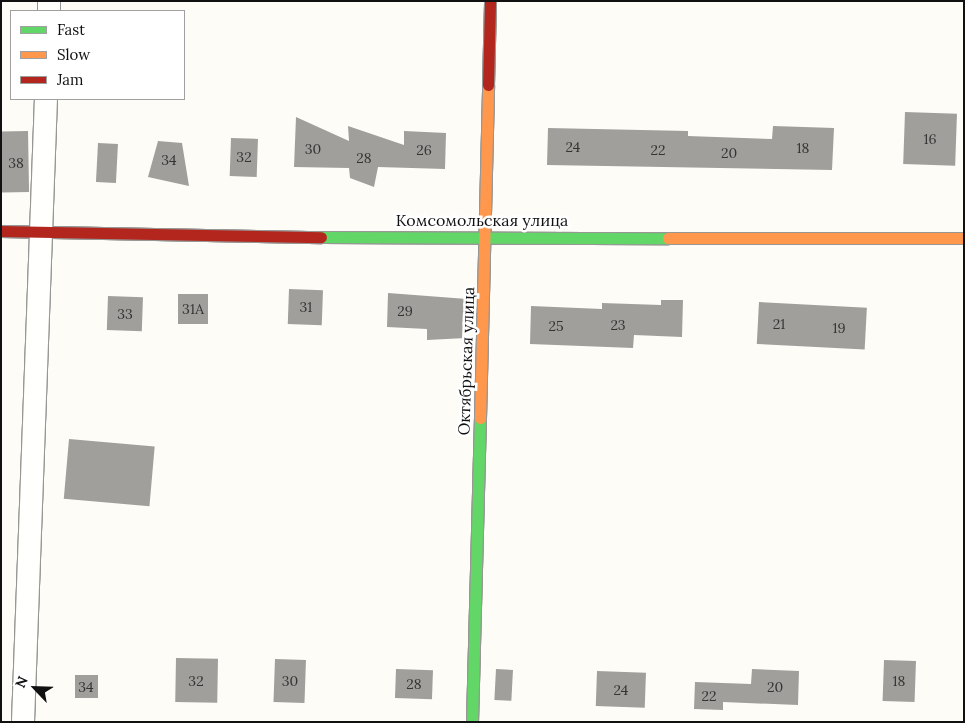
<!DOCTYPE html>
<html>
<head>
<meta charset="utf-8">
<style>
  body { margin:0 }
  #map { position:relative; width:965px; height:723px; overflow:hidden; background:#fdfcf7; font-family:Lora,serif }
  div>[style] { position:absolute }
  .building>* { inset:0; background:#a19f9c; transform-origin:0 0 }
  .roads { filter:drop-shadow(1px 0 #979795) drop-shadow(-1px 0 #979795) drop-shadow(0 1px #979795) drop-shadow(0 -1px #979795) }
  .street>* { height:22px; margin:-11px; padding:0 11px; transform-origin:11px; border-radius:11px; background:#fffffe }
  .fast>* { height:11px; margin:-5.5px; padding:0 5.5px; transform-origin:5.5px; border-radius:5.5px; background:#63d668 }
  .slow>* { height:11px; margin:-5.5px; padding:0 5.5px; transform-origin:5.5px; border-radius:5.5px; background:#ff974d }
  .jam>* { height:11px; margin:-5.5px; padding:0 5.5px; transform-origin:5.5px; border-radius:5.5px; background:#b3261e }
  span { translate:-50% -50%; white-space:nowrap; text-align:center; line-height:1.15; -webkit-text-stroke:5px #fff; paint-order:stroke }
  .number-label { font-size:14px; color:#353434 }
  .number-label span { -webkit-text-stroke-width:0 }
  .street-label { font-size:16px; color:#111 }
  .frame { position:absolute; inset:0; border:2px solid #111; pointer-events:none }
  .legend { position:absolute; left:10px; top:10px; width:175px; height:90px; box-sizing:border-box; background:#fff; border:1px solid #a0a0a0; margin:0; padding:6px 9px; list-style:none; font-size:15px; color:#111 }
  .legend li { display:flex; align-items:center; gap:10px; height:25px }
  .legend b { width:25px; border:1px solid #a0a0a0 }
  .north { position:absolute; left:10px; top:663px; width:50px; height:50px; -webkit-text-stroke:4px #fff; paint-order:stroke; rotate:294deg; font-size:14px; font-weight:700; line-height:20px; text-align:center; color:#111 }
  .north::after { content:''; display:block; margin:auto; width:18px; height:22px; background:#111; clip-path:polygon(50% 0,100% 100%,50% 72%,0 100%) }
</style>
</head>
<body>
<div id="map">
  <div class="building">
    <i style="left:905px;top:112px;width:52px;height:52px;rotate:2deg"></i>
    <i style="clip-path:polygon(296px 117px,349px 141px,348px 126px,404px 145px,404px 131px,446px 133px,445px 169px,378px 167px,374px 187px,350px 178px,349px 168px,294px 167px)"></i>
    <i style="clip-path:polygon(773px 126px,834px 128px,832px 170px,547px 165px,548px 128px,688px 131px,688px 136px,772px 139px)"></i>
    <i style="left:28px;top:131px;width:61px;height:27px;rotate:89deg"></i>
    <i style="left:231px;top:138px;width:27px;height:38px;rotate:2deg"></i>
    <i style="clip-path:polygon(158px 141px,182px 143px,189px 186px,148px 177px)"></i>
    <i style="left:98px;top:143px;width:20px;height:39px;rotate:3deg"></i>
    <i style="left:289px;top:289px;width:34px;height:35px;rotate:2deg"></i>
    <i style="clip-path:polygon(388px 293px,467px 299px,466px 338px,427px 340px,427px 329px,387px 327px)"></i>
    <i style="left:178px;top:294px;width:30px;height:30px"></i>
    <i style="left:108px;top:296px;width:35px;height:34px;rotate:2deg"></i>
    <i style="clip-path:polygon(661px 300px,683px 300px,682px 337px,634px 335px,633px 348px,530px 344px,531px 306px,602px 309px,602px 303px,661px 305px)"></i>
    <i style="left:759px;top:302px;width:108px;height:42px;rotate:3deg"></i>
    <i style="left:69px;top:439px;width:86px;height:60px;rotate:5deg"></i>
    <i style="left:176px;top:658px;width:42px;height:44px;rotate:1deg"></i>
    <i style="left:275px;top:659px;width:31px;height:43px;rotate:2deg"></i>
    <i style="left:884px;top:660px;width:32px;height:41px;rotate:2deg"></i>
    <i style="left:396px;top:669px;width:37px;height:29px;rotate:2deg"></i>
    <i style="left:496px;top:669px;width:17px;height:31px;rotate:3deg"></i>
    <i style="clip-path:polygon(752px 669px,799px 671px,798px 705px,723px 702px,723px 710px,694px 709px,695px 682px,751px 684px)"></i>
    <i style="left:597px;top:671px;width:49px;height:35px;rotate:2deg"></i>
    <i style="left:75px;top:675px;width:23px;height:23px"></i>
  </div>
  <div class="roads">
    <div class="street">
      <i style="left:49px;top:11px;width:10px;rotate:-90deg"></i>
      <i style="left:23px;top:722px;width:623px;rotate:-87.89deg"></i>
    </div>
    <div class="fast">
      <i style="left:321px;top:237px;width:347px;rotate:0.2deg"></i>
      <i style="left:472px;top:722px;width:304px;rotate:-88.5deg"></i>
    </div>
    <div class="slow">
      <i style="left:668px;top:238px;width:296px"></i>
      <i style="left:480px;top:418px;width:333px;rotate:-88.6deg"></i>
    </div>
    <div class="jam">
      <i style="left:488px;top:85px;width:84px;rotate:-88.6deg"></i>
      <i style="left:1px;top:231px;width:320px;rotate:1.1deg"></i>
    </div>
  </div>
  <div class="number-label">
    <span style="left:930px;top:139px">16</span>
    <span style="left:573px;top:147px">24</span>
    <span style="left:803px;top:148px">18</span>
    <span style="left:313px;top:149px">30</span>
    <span style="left:424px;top:150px">26</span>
    <span style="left:658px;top:150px">22</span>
    <span style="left:729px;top:153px">20</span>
    <span style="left:244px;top:157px">32</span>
    <span style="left:364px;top:158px">28</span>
    <span style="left:169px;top:160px">34</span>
    <span style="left:16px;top:163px">38</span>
    <span style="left:306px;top:307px">31</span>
    <span style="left:193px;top:309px">31А</span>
    <span style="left:405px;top:311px">29</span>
    <span style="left:125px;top:314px">33</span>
    <span style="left:779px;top:324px">21</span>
    <span style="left:618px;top:325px">23</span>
    <span style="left:556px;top:326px">25</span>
    <span style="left:839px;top:328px">19</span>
    <span style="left:196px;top:681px">32</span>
    <span style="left:290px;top:681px">30</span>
    <span style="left:899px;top:681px">18</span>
    <span style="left:414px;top:684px">28</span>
    <span style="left:86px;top:687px">34</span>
    <span style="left:775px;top:687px">20</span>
    <span style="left:621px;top:690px">24</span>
    <span style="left:709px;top:696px">22</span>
  </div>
  <div class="street-label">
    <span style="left:482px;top:220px">Комсомольская улица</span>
    <span style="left:466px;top:361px;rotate:-88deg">Октябрьская улица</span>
  </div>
  <div class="frame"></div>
  <ul class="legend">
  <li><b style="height:6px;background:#63d668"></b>Fast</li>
  <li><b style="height:6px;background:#ff974d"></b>Slow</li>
  <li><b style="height:6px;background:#b3261e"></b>Jam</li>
  </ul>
  <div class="north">N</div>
</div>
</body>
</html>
